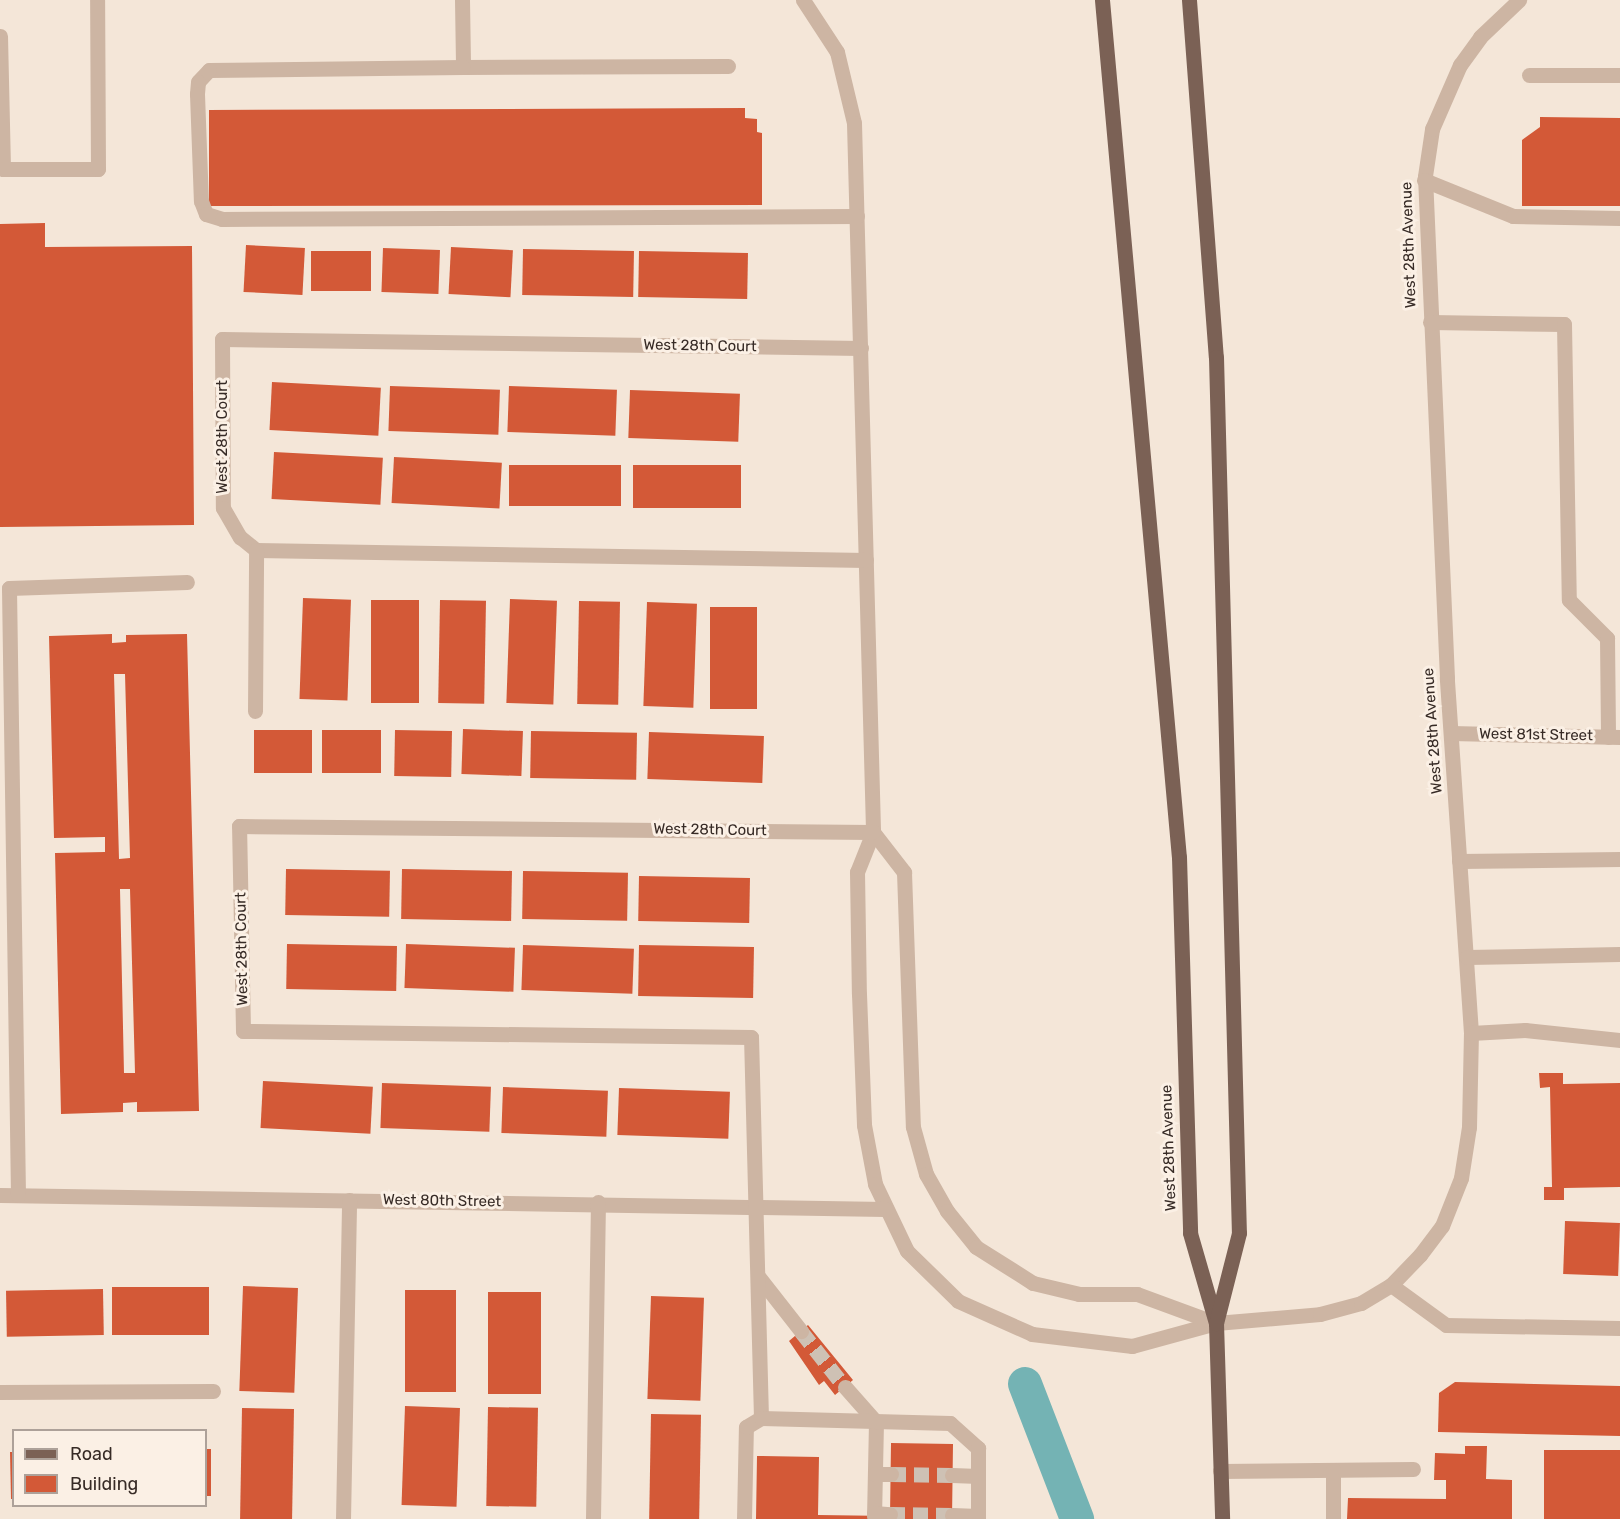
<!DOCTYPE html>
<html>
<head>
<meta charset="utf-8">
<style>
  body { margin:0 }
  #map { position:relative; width:1620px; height:1519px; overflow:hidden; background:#f4e6d8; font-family:Rubik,sans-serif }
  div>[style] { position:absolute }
  .canal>* { height:34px; margin:-17px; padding:0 17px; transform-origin:17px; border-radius:17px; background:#74b3b4 }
  .building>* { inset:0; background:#d35937; transform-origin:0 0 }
  .minor-tunnel>* { height:15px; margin-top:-7.5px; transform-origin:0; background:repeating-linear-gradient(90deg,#cec1b4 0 15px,transparent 0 23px) }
  .minor>* { height:15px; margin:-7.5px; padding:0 7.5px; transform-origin:7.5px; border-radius:7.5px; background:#cdb5a3 }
  .major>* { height:15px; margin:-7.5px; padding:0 7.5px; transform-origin:7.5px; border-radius:7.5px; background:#7b6155 }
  span { translate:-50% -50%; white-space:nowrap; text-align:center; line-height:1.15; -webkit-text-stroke:6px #fbf0e5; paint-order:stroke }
  .street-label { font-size:15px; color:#372b26 }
  .legend { position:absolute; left:12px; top:1429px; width:195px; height:78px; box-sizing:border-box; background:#fbf0e5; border:2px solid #ada199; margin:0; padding:8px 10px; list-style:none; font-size:18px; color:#372b26 }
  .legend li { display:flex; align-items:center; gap:12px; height:30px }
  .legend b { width:30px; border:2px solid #ada199 }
</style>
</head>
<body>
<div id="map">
  <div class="canal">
    <i style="left:1025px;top:1384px;width:145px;rotate:68.9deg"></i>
  </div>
  <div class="building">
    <i style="clip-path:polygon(745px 108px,745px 118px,757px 119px,757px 132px,762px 133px,762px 205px,209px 206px,209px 110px)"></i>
    <i style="clip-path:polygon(1540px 117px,1620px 118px,1620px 206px,1522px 206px,1522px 140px,1540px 127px)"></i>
    <i style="clip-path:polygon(45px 223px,45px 247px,192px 246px,194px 525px,0 527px,0 224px)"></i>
    <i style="left:246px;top:245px;width:59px;height:47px;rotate:3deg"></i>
    <i style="left:451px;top:247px;width:62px;height:47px;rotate:3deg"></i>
    <i style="left:383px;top:248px;width:57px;height:44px;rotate:2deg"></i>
    <i style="left:523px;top:249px;width:111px;height:46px;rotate:1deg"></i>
    <i style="left:311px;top:251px;width:60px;height:40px"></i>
    <i style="left:639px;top:251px;width:109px;height:46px;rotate:1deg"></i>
    <i style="left:272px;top:382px;width:109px;height:48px;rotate:3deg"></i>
    <i style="left:390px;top:386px;width:110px;height:45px;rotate:2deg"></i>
    <i style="left:509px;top:386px;width:108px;height:46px;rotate:2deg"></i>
    <i style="left:630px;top:390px;width:110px;height:48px;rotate:2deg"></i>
    <i style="left:274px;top:452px;width:109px;height:47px;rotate:3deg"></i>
    <i style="left:394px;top:457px;width:108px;height:46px;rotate:3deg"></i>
    <i style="left:509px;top:465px;width:112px;height:41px"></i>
    <i style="left:633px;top:465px;width:108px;height:43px"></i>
    <i style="left:303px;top:598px;width:48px;height:101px;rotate:2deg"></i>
    <i style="left:510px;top:599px;width:47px;height:104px;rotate:2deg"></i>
    <i style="left:371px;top:600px;width:48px;height:103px"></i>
    <i style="left:440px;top:600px;width:46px;height:103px;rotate:1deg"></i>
    <i style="left:579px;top:601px;width:41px;height:103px;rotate:1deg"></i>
    <i style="left:647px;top:602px;width:50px;height:104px;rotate:2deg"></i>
    <i style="left:710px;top:607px;width:47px;height:102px"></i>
    <i style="clip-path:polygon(evenodd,112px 634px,112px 643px,126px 642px,126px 635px,187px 634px,199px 1111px,137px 1112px,137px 1102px,123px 1103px,123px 1112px,61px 1114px,55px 853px,105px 852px,105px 837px,54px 838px,49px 636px,112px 634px,114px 674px,125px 674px,130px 858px,119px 859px,114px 674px,112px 634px,120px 889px,130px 889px,135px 1073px,124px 1073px,120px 889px)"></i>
    <i style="left:463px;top:729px;width:60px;height:45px;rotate:2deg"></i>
    <i style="left:312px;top:730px;width:43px;height:58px;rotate:90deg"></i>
    <i style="left:322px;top:730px;width:59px;height:43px"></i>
    <i style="left:395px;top:730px;width:57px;height:46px;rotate:1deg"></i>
    <i style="left:531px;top:731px;width:106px;height:47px;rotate:1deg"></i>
    <i style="left:649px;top:732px;width:115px;height:47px;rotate:2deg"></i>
    <i style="left:286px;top:869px;width:104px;height:46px;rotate:1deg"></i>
    <i style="left:402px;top:869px;width:110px;height:50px;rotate:1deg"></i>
    <i style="left:523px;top:871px;width:105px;height:48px;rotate:1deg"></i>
    <i style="left:639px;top:876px;width:111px;height:45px;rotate:1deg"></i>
    <i style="left:287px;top:944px;width:110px;height:45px;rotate:1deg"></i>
    <i style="left:406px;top:944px;width:109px;height:44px;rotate:2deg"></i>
    <i style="left:523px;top:945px;width:111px;height:45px;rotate:2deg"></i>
    <i style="left:639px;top:945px;width:115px;height:51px;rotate:1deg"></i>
    <i style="clip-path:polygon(1539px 1073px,1563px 1073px,1563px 1084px,1620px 1083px,1620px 1187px,1564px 1188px,1564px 1200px,1544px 1200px,1544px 1187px,1552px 1187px,1550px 1087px,1540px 1088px)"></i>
    <i style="left:263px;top:1081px;width:110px;height:47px;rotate:3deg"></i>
    <i style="left:382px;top:1083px;width:109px;height:45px;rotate:2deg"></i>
    <i style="left:503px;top:1087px;width:105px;height:46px;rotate:2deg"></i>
    <i style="left:619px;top:1088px;width:111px;height:47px;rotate:2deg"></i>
    <i style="left:1565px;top:1221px;width:55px;height:53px;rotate:2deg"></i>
    <i style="left:243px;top:1286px;width:55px;height:105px;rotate:2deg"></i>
    <i style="left:112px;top:1287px;width:97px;height:48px"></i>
    <i style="left:103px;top:1289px;width:46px;height:97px;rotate:89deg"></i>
    <i style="left:405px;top:1290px;width:51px;height:102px"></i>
    <i style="left:488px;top:1292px;width:53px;height:102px"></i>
    <i style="left:651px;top:1296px;width:53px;height:103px;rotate:2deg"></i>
    <i style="clip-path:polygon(808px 1325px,853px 1380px,835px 1395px,824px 1381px,819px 1385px,789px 1341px)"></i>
    <i style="clip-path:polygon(1455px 1382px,1620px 1386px,1620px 1436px,1438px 1432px,1439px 1393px)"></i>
    <i style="left:405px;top:1406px;width:55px;height:99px;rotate:2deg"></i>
    <i style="left:488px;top:1407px;width:50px;height:99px;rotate:1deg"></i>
    <i style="left:242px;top:1408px;width:52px;height:111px;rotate:1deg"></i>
    <i style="left:651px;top:1414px;width:50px;height:105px;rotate:1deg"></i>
    <i style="clip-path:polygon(891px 1443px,953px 1444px,952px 1519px,756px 1519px,757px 1456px,819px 1457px,818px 1515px,890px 1516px)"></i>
    <i style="clip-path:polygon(1465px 1446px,1487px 1446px,1486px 1479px,1512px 1480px,1512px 1519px,1347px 1519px,1348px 1498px,1446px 1499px,1446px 1480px,1434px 1480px,1435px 1453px,1465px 1454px)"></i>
    <i style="left:206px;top:1449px;width:5px;height:47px"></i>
    <i style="left:1620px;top:1450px;width:69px;height:76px;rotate:90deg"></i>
    <i style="clip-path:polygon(10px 1452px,14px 1452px,14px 1499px,11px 1499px)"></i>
  </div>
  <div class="minor-tunnel">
    <i style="left:801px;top:1331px;width:71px;rotate:51.8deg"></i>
    <i style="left:891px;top:1474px;width:61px;rotate:0.9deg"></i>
    <i style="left:890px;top:1514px;width:62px;rotate:0.9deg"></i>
  </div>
  <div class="minor">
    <i style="left:462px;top:0;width:67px;rotate:89.1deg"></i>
    <i style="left:463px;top:67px;width:265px;rotate:-0.2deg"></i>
    <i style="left:803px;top:0;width:62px;rotate:56.8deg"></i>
    <i style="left:837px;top:52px;width:73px;rotate:76.5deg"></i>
    <i style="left:854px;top:123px;width:709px;rotate:88.46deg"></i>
    <i style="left:873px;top:832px;width:43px;rotate:111.8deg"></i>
    <i style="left:857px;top:872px;width:122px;rotate:89.1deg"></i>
    <i style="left:859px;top:994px;width:131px;rotate:87.8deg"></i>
    <i style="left:864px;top:1125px;width:60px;rotate:79.4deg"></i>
    <i style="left:875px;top:1184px;width:74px;rotate:64.5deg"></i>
    <i style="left:907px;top:1251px;width:71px;rotate:44.4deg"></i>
    <i style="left:958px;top:1301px;width:81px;rotate:24deg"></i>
    <i style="left:1032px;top:1334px;width:101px;rotate:6.8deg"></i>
    <i style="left:1132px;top:1346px;width:87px;rotate:-15.3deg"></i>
    <i style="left:1216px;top:1323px;width:104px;rotate:-4.9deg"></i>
    <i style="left:1320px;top:1314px;width:42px;rotate:-15deg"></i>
    <i style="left:1361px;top:1303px;width:35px;rotate:-31deg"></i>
    <i style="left:1391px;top:1285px;width:42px;rotate:-46deg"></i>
    <i style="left:1420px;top:1255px;width:36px;rotate:-53deg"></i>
    <i style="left:1442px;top:1226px;width:52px;rotate:-68.4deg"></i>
    <i style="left:1461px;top:1178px;width:52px;rotate:-81.1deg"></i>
    <i style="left:1469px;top:1127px;width:94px;rotate:-88.8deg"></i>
    <i style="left:1471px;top:1033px;width:356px;rotate:-93.9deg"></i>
    <i style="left:1447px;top:678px;width:502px;rotate:-92.51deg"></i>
    <i style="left:1425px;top:176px;width:48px;rotate:-81.5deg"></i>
    <i style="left:1432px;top:129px;width:70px;rotate:-66.4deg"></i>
    <i style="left:1460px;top:65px;width:34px;rotate:-54deg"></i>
    <i style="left:1480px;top:37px;width:54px;rotate:-43.5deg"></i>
    <i style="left:0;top:36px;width:133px;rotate:88.7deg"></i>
    <i style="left:3px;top:169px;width:95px"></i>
    <i style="left:98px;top:169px;width:169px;rotate:-90.3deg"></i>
    <i style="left:463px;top:67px;width:254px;rotate:179.3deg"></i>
    <i style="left:209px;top:70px;width:16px;rotate:133deg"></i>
    <i style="left:198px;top:82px;width:12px;rotate:95deg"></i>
    <i style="left:197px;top:94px;width:107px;rotate:87.9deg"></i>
    <i style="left:201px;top:201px;width:14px;rotate:69deg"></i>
    <i style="left:206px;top:214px;width:17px;rotate:17deg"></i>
    <i style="left:222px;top:219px;width:635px;rotate:-0.27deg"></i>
    <i style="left:1529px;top:75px;width:91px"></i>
    <i style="left:1424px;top:180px;width:96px;rotate:22deg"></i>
    <i style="left:1513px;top:216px;width:107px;rotate:1.1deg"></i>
    <i style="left:1430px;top:322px;width:134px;rotate:0.9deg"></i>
    <i style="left:1564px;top:324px;width:276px;rotate:89deg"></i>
    <i style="left:1569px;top:600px;width:54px;rotate:45deg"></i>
    <i style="left:1607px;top:638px;width:99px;rotate:89.4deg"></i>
    <i style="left:861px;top:348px;width:639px;rotate:-179.19deg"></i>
    <i style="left:222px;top:339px;width:169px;rotate:89.7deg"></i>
    <i style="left:223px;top:508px;width:34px;rotate:60deg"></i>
    <i style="left:240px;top:537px;width:21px;rotate:39deg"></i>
    <i style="left:256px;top:550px;width:610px;rotate:0.94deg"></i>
    <i style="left:255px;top:711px;width:161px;rotate:-89.6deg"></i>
    <i style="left:1451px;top:733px;width:169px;rotate:1.4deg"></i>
    <i style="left:873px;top:832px;width:51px;rotate:52.2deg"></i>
    <i style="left:904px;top:872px;width:255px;rotate:88deg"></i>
    <i style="left:913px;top:1127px;width:49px;rotate:74.5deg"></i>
    <i style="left:926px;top:1174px;width:43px;rotate:60.4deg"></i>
    <i style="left:947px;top:1211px;width:46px;rotate:51.1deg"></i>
    <i style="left:976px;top:1247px;width:67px;rotate:32.3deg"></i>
    <i style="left:1033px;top:1283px;width:47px;rotate:13.4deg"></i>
    <i style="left:1079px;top:1294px;width:58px"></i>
    <i style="left:1137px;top:1294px;width:84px;rotate:20.2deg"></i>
    <i style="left:1459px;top:861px;width:161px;rotate:-0.7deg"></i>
    <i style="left:1467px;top:957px;width:153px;rotate:-1.1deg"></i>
    <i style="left:1471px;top:1033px;width:54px;rotate:-3.2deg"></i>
    <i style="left:1525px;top:1030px;width:96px;rotate:6deg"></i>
    <i style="left:0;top:1195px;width:885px;rotate:0.91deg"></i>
    <i style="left:18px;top:1195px;width:607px;rotate:-90.85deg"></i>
    <i style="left:9px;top:588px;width:178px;rotate:-1.9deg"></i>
    <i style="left:758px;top:1276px;width:70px;rotate:52deg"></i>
    <i style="left:1391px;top:1285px;width:68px;rotate:36deg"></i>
    <i style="left:1446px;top:1325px;width:174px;rotate:1deg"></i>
    <i style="left:845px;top:1387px;width:47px;rotate:48.5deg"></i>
    <i style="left:876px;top:1422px;width:94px;rotate:91.2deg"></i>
    <i style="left:0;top:1392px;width:213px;rotate:-0.3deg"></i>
    <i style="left:761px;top:1418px;width:381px;rotate:-91.5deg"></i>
    <i style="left:751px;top:1037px;width:508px;rotate:-179.32deg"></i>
    <i style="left:243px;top:1031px;width:205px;rotate:-91.1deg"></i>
    <i style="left:239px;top:826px;width:634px;rotate:0.54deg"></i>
    <i style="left:1220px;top:1471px;width:193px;rotate:-0.6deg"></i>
    <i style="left:875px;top:1474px;width:16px"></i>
    <i style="left:952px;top:1475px;width:26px;rotate:2deg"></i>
    <i style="left:874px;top:1513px;width:16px;rotate:4deg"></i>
    <i style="left:952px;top:1515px;width:26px;rotate:2deg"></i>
    <i style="left:343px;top:1519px;width:319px;rotate:-88.9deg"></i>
    <i style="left:593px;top:1519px;width:317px;rotate:-89.1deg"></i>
    <i style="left:744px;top:1519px;width:92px;rotate:-88.8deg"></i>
    <i style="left:746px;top:1427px;width:17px;rotate:-31deg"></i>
    <i style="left:761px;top:1418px;width:189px;rotate:1.5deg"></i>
    <i style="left:950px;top:1423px;width:38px;rotate:42deg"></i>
    <i style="left:978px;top:1448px;width:71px;rotate:90deg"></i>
    <i style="left:1333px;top:1519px;width:49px;rotate:-90deg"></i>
  </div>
  <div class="major">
    <i style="left:1102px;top:0;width:860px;rotate:84.87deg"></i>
    <i style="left:1179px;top:857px;width:376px;rotate:88.3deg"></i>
    <i style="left:1190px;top:1233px;width:94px;rotate:73.9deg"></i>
    <i style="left:1216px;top:1323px;width:196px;rotate:88.2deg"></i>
    <i style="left:1189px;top:0;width:358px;rotate:85.7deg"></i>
    <i style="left:1216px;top:357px;width:876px;rotate:88.5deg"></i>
    <i style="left:1239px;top:1233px;width:93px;rotate:104.3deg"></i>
  </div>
  <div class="street-label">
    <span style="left:1409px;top:245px;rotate:-92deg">West 28th Avenue</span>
    <span style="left:700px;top:346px;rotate:1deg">West 28th Court</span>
    <span style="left:223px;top:437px;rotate:-90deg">West 28th Court</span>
    <span style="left:1433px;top:731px;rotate:-94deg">West 28th Avenue</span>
    <span style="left:1536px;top:735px;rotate:1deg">West 81st Street</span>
    <span style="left:710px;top:830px;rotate:1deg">West 28th Court</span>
    <span style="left:242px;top:949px;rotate:-91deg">West 28th Court</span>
    <span style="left:1169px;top:1148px;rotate:-92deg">West 28th Avenue</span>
    <span style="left:442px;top:1201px;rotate:1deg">West 80th Street</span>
  </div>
  <ul class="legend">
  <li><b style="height:8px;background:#7b6155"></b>Road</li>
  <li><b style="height:16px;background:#d35937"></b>Building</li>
  </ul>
</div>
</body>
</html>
